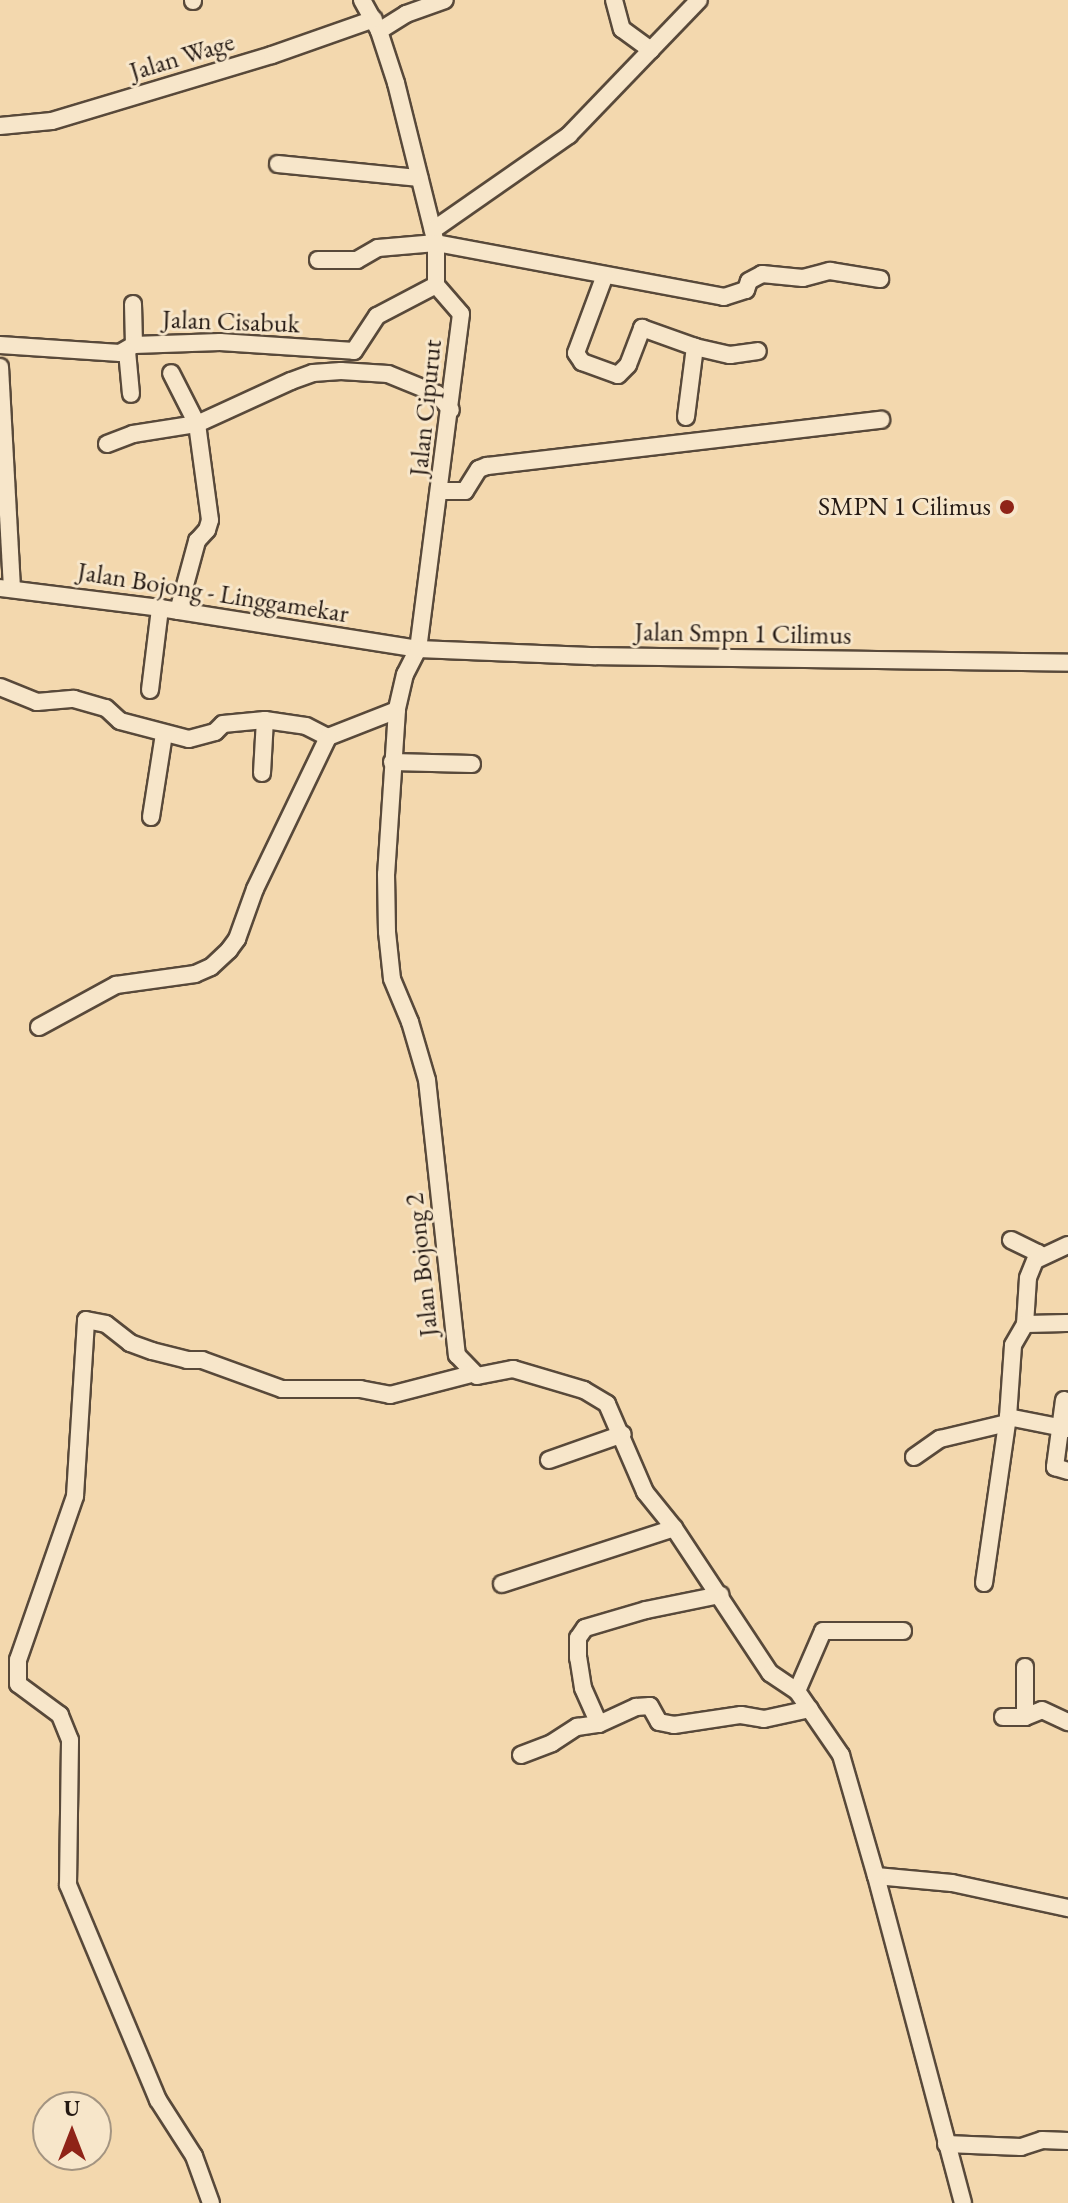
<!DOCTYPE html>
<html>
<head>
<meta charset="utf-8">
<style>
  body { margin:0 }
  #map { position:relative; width:1068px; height:2203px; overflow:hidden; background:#f3d8ae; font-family:"EB Garamond",serif }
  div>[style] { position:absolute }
  .roads { filter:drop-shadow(2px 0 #58493a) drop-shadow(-2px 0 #58493a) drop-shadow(0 2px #58493a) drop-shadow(0 -2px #58493a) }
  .minor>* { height:16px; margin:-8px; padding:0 8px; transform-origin:8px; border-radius:8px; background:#f7e6ca }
  .dots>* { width:22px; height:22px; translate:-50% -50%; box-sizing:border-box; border:4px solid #f7e6ca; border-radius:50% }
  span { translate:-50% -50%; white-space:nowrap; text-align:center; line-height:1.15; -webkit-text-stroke:6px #f7e6ca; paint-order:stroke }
  .street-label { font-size:26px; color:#241913 }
  .poi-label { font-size:26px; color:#241913 }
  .right { translate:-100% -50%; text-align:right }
  .north { position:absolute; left:32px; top:2091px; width:80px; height:80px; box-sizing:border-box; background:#f7e6ca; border:2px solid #a39481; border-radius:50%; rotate:0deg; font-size:22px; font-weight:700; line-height:32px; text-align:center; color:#241913 }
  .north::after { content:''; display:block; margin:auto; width:28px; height:36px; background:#8f2418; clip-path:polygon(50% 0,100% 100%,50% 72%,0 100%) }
</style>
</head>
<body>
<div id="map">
  <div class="roads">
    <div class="minor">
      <i style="left:193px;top:0;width:1px;rotate:90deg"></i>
      <i style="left:362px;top:0;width:35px;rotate:61deg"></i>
      <i style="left:379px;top:31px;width:55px;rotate:71.9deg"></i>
      <i style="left:396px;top:83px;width:165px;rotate:76deg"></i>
      <i style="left:436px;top:243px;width:42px;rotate:90deg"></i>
      <i style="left:436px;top:285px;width:38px;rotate:49deg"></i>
      <i style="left:461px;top:314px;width:338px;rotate:97.3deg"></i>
      <i style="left:418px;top:649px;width:28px;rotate:117deg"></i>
      <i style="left:405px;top:674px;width:37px;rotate:103deg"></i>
      <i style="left:397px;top:710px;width:164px;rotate:93.8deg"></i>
      <i style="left:386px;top:874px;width:58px;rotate:89deg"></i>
      <i style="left:387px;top:932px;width:47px;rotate:83.9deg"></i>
      <i style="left:392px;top:979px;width:47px;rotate:67.3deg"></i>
      <i style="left:410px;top:1022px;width:60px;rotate:73.7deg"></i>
      <i style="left:427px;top:1080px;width:277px;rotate:83.8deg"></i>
      <i style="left:457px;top:1355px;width:29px;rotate:46deg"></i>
      <i style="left:477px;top:1376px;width:37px;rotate:-11deg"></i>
      <i style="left:513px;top:1369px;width:74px;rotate:16.5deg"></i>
      <i style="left:584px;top:1390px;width:27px;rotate:31deg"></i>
      <i style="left:607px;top:1404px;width:96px;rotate:66.6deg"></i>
      <i style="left:645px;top:1492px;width:46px;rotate:51.1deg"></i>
      <i style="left:674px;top:1528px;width:174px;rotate:56.5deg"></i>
      <i style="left:770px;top:1673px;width:32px;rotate:34deg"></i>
      <i style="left:797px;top:1691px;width:78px;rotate:55.5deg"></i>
      <i style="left:841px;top:1755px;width:126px;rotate:73.9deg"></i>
      <i style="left:876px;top:1876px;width:76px;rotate:5.3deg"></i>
      <i style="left:952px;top:1883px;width:119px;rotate:12.2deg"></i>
      <i style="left:614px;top:0;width:30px;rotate:75deg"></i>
      <i style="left:622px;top:29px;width:36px;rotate:36deg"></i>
      <i style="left:379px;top:31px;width:32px;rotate:-32deg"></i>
      <i style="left:406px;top:14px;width:41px;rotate:-19.7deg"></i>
      <i style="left:0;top:126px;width:52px;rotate:-5.5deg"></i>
      <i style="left:52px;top:121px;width:230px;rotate:-16.7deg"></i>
      <i style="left:272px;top:55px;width:108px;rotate:-19.4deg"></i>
      <i style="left:278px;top:164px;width:142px;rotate:5.7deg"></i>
      <i style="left:433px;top:230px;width:166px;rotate:-34.9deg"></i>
      <i style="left:569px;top:135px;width:187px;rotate:-46.1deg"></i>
      <i style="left:318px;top:260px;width:39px"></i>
      <i style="left:357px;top:260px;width:24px;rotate:-30deg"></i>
      <i style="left:378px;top:248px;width:58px;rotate:-4.9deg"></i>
      <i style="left:436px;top:243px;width:293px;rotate:10.6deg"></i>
      <i style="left:724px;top:297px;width:23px;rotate:-18deg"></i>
      <i style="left:746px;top:290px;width:9px;rotate:-72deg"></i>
      <i style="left:749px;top:281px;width:15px;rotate:-28deg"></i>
      <i style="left:762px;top:274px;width:41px;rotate:5.6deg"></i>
      <i style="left:803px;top:278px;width:28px;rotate:-15deg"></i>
      <i style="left:830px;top:271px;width:51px;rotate:9.1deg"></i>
      <i style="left:605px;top:275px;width:83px;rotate:110.4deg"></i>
      <i style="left:576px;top:353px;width:11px;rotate:56deg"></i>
      <i style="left:582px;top:362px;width:38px;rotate:20deg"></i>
      <i style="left:618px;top:375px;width:14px;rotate:-45deg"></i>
      <i style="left:628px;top:365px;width:40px;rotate:-69deg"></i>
      <i style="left:642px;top:328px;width:56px;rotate:19.7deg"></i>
      <i style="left:695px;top:347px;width:36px;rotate:13deg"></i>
      <i style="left:730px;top:355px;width:28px;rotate:-8deg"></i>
      <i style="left:133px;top:304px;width:41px;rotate:88.6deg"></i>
      <i style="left:0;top:345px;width:120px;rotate:3.8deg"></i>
      <i style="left:120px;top:353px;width:16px;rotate:-30deg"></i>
      <i style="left:134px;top:345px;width:86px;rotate:-2deg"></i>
      <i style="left:220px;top:342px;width:134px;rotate:3.8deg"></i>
      <i style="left:354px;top:351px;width:42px;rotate:-56.7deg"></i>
      <i style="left:377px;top:316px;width:67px;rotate:-27.7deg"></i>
      <i style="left:127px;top:351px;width:43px;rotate:84.7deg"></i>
      <i style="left:0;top:367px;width:221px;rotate:86.9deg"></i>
      <i style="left:686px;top:417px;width:71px;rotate:-82.7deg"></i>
      <i style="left:107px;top:444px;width:28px;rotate:-21deg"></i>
      <i style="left:133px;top:434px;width:65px;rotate:-8.9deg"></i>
      <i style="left:197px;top:424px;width:57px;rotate:-117deg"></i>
      <i style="left:441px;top:491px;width:24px"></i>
      <i style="left:465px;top:491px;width:26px;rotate:-58deg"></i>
      <i style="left:479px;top:469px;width:9px;rotate:-21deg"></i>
      <i style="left:487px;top:466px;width:397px;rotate:-6.7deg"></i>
      <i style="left:0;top:588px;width:161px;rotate:7.1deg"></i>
      <i style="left:160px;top:608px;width:261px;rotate:9deg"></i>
      <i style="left:418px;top:649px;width:178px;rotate:2.3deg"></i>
      <i style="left:596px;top:656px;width:472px;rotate:0.8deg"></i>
      <i style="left:178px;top:611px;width:73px;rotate:-74.8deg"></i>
      <i style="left:197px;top:541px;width:15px;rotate:-48deg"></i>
      <i style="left:207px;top:530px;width:10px;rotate:-73deg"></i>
      <i style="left:210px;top:520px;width:97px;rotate:-97.7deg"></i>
      <i style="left:197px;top:424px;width:103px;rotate:-24.6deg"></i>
      <i style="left:291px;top:381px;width:23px;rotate:-20deg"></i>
      <i style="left:313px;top:373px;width:28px;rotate:-4deg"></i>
      <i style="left:341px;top:371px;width:47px;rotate:3.7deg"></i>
      <i style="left:388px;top:374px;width:53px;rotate:22.2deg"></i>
      <i style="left:437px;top:394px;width:21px;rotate:49deg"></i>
      <i style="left:0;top:687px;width:40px;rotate:22deg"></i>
      <i style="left:37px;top:702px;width:37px;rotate:-5deg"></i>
      <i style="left:74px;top:699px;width:33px;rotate:16deg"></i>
      <i style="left:106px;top:708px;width:19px;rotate:43deg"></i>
      <i style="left:120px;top:721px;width:71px;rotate:14.6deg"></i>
      <i style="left:189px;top:739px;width:27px;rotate:-15deg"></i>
      <i style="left:215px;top:732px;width:11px;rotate:-45deg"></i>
      <i style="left:223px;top:724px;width:42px;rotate:-5.4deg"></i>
      <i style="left:150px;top:690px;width:83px;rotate:-83deg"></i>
      <i style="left:392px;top:762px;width:80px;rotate:1.4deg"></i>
      <i style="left:262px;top:773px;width:53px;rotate:-86.8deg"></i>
      <i style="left:265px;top:720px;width:41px;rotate:8.3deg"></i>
      <i style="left:306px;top:726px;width:25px;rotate:27deg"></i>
      <i style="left:328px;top:737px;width:74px;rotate:-21.4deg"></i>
      <i style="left:151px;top:817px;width:84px;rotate:-81.1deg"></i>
      <i style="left:39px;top:1027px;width:88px;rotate:-28.6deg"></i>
      <i style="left:116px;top:985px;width:80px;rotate:-7.9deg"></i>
      <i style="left:195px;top:974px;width:17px;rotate:-24deg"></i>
      <i style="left:211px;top:967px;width:25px;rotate:-43deg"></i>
      <i style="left:229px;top:950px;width:14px;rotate:-54deg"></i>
      <i style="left:237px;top:939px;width:53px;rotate:-70.2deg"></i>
      <i style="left:255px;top:889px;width:169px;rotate:-64.3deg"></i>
      <i style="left:1011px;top:1240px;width:30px;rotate:26deg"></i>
      <i style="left:1038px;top:1253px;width:27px;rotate:112deg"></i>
      <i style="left:1028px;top:1278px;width:46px;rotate:93.7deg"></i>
      <i style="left:1038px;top:1259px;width:33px;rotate:-25deg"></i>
      <i style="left:1064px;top:1400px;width:68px;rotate:97.7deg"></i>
      <i style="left:1055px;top:1467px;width:14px;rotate:17deg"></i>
      <i style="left:1008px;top:1417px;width:61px;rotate:11.3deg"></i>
      <i style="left:914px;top:1457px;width:32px;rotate:-35deg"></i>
      <i style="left:940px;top:1439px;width:69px;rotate:-13.4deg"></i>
      <i style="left:549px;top:1460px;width:78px;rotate:-19.4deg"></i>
      <i style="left:984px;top:1583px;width:168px;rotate:-81.8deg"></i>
      <i style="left:1008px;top:1417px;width:72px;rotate:-86deg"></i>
      <i style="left:1013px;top:1345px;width:24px;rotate:-60deg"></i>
      <i style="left:1025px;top:1324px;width:43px;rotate:-1.3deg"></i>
      <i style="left:502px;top:1584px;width:181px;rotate:-18deg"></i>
      <i style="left:797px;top:1691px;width:65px;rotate:-66.6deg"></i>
      <i style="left:823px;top:1631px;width:80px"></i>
      <i style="left:1003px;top:1717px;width:22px"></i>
      <i style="left:1025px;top:1717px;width:18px;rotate:-22deg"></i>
      <i style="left:1042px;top:1710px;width:29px;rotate:25deg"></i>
      <i style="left:1025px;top:1717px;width:50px;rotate:-90deg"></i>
      <i style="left:599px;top:1724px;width:41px;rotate:-24.7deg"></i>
      <i style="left:636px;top:1707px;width:14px;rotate:-4deg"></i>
      <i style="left:650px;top:1706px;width:18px;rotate:61deg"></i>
      <i style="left:659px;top:1722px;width:15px;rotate:11deg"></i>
      <i style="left:674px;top:1725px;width:68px;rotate:-8.5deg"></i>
      <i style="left:741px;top:1715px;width:23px;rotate:10deg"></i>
      <i style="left:764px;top:1719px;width:47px;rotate:-12.3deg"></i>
      <i style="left:521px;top:1755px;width:33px;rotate:-21deg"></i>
      <i style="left:552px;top:1743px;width:30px;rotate:-33deg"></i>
      <i style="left:577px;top:1727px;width:22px;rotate:-8deg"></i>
      <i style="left:599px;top:1724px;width:39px;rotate:-114deg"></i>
      <i style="left:583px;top:1688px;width:30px;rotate:-99deg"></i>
      <i style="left:578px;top:1658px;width:20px;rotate:-90deg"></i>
      <i style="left:578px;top:1638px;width:12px;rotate:-55deg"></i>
      <i style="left:585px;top:1628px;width:64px;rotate:-16.4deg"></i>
      <i style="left:646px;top:1610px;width:76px;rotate:-11.5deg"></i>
      <i style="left:876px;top:1876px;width:338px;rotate:75.1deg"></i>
      <i style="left:946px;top:2144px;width:75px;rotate:2.3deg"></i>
      <i style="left:1021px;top:2147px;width:22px;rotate:-18deg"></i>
      <i style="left:1042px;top:2140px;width:26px;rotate:2deg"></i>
      <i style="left:211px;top:2203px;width:50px;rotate:-109.9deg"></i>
      <i style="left:194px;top:2156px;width:67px;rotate:-122.7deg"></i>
      <i style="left:158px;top:2100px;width:233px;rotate:-112.7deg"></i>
      <i style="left:68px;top:1885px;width:145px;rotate:-89.2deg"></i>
      <i style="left:70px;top:1740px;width:27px;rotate:-112deg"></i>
      <i style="left:60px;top:1715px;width:52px;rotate:-143.6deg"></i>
      <i style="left:18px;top:1684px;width:24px;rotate:-90deg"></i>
      <i style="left:18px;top:1660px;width:174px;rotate:-70.8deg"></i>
      <i style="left:75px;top:1496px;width:176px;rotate:-86.4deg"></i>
      <i style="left:86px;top:1320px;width:20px;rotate:11deg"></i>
      <i style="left:106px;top:1324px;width:31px;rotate:38deg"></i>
      <i style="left:130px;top:1343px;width:23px;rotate:20deg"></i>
      <i style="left:152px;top:1351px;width:36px;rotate:14deg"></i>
      <i style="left:187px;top:1360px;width:15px"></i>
      <i style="left:202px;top:1360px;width:85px;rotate:19.9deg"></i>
      <i style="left:282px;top:1389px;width:78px"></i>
      <i style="left:360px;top:1389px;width:31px;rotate:11deg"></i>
      <i style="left:390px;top:1395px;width:85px;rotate:-14.4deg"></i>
    </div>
  </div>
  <div class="dots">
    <i style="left:1007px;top:507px;background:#8f2418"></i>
  </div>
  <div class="street-label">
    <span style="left:182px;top:57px;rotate:-17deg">Jalan Wage</span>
    <span style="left:231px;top:322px;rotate:2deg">Jalan Cisabuk</span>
    <span style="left:426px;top:408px;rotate:-84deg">Jalan Cipurut</span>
    <span style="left:213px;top:593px;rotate:9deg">Jalan Bojong - Linggamekar</span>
    <span style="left:743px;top:634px;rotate:1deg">Jalan Smpn 1 Cilimus</span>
    <span style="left:422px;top:1265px;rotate:-96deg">Jalan Bojong 2</span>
  </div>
  <div class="poi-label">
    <span class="right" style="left:991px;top:507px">SMPN 1 Cilimus</span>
  </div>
  <div class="north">U</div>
</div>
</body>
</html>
